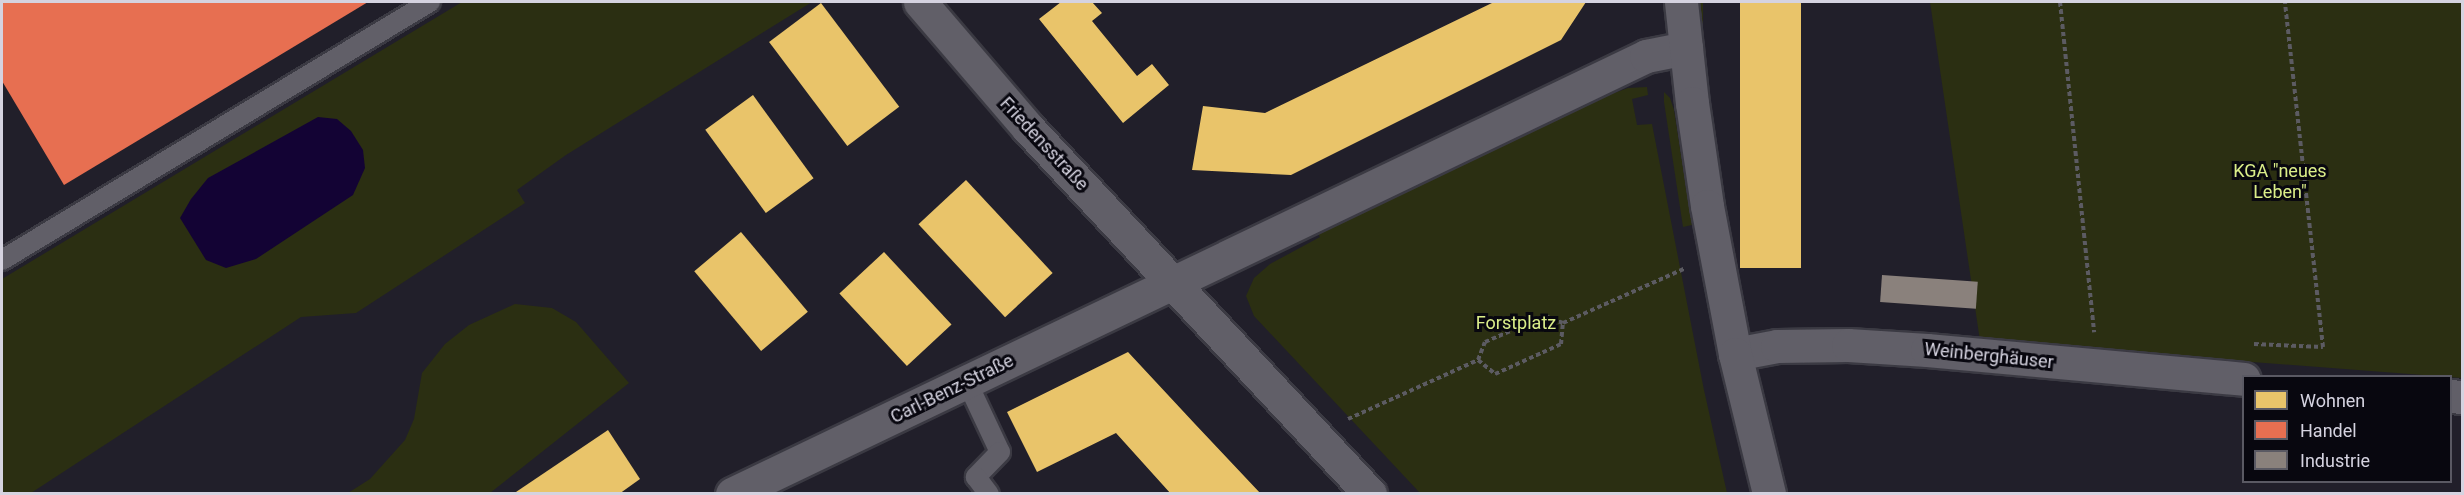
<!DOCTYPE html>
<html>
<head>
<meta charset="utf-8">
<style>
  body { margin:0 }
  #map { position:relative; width:2464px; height:495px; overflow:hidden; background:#211f2a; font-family:Roboto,sans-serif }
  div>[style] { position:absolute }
  .green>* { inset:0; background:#2b2f12; transform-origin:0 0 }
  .water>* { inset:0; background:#130334 }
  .homes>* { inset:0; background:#e9c46a; transform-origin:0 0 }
  .shops>* { inset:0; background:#e76f51 }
  .industry>* { inset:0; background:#8a817c; transform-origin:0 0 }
  .path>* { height:4px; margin-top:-2px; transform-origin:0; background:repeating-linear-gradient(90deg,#5c5b62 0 4.5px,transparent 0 7.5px) }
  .roads { filter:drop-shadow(2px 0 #3b3a43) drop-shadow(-2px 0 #3b3a43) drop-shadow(0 2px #3b3a43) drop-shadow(0 -2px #3b3a43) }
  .lane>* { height:20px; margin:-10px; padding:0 10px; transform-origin:10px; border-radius:10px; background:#615f68 }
  .street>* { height:33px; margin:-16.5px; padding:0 16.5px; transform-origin:16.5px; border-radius:16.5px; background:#615f68 }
  .secondary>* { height:33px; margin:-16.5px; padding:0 16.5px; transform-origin:16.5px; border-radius:16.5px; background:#615f68 }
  span { translate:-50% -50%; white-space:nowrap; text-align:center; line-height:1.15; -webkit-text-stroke:6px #08070f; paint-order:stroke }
  .street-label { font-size:18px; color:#d5d3e0 }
  .park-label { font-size:18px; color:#dbee89 }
  .frame { position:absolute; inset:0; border:3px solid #d5d3e0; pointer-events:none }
  .legend { position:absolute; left:2242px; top:375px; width:210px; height:108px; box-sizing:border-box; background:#08070f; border:2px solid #5a5963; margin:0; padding:8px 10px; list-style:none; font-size:18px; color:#d5d3e0 }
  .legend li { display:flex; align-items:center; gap:12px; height:30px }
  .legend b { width:30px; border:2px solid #5a5963 }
</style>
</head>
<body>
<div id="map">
  <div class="green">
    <i style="clip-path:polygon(462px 2px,812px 2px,566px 155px,517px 190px,525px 203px,356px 313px,301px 317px,31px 493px,2px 494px,2px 279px)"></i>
    <i style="left:1697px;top:2px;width:6px;height:92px"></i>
    <i style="clip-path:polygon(1930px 2px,2462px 2px,2462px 378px,1980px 341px)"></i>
    <i style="clip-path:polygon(1647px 87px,1648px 95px,1632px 99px,1637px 125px,1652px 124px,1704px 390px,1727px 493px,1420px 493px,1254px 316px,1246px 296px,1254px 278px,1270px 264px,1320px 237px,1316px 230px,1584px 104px,1628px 88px)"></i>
    <i style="clip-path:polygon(1664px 92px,1670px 98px,1674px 110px,1692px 225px,1683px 227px,1664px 102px)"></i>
    <i style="clip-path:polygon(515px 304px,552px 308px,576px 322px,629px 383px,490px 493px,348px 493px,370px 479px,405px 440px,414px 419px,422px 373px,445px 344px,469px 325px)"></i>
  </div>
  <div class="water">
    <i style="clip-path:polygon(318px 117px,337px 119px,351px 131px,363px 150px,365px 168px,353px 195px,256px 259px,226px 268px,206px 260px,180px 218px,191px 199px,208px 178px)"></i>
  </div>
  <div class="homes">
    <i style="clip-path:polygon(1061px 2px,1092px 2px,1102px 13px,1092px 21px,1137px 76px,1152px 64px,1169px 85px,1123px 123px,1039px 19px)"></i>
    <i style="clip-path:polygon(1494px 2px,1586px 2px,1561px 40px,1291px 175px,1192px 170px,1203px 106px,1265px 113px)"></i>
    <i style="left:1740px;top:2px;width:61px;height:266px"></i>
    <i style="left:821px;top:3px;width:130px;height:65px;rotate:53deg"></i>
    <i style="left:753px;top:95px;width:103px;height:59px;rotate:54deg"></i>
    <i style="left:966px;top:180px;width:127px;height:65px;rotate:47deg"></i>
    <i style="left:741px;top:232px;width:104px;height:61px;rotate:50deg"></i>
    <i style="left:884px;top:252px;width:99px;height:61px;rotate:47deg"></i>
    <i style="clip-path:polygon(1128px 352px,1195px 424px,1261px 494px,1171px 494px,1116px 433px,1037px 472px,1007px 412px)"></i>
    <i style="clip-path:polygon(608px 430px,640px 479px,619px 494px,513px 494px)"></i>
  </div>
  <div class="shops">
    <i style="clip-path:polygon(2px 2px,368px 2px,64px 185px,2px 81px)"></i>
  </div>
  <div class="industry">
    <i style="left:1882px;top:275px;width:96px;height:27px;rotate:4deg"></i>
  </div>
  <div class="path">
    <i style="left:2060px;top:2px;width:332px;rotate:84.1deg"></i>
    <i style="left:2254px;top:344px;width:69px;rotate:2.5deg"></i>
    <i style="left:2323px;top:347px;width:347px;rotate:-96.3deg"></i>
    <i style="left:1478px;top:360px;width:22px;rotate:39deg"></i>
    <i style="left:1495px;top:374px;width:72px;rotate:-24.4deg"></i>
    <i style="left:1561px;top:344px;width:21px;rotate:-85deg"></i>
    <i style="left:1348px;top:419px;width:143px;rotate:-24.4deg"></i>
    <i style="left:1478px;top:360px;width:19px;rotate:-69deg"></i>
    <i style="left:1485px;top:342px;width:65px;rotate:-23.4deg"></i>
    <i style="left:1545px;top:316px;width:19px;rotate:21deg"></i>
    <i style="left:1563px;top:323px;width:133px;rotate:-24.1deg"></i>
  </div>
  <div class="roads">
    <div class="lane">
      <i style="left:2px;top:260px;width:500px;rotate:-31.1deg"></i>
      <i style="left:967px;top:382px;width:77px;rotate:64.8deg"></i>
      <i style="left:1000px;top:452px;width:35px;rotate:134deg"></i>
      <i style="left:976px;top:477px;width:21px;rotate:53deg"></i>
    </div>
    <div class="street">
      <i style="left:1735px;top:354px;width:43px;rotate:-10.8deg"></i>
      <i style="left:1777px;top:346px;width:71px;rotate:-0.8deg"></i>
      <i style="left:1848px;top:345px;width:79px;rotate:3.6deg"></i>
      <i style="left:1927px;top:350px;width:318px;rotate:5.2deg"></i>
      <i style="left:2450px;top:396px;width:12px;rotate:5deg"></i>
      <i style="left:732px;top:494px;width:1014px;rotate:-25.6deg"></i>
      <i style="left:1646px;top:56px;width:41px;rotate:-11.3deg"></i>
    </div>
    <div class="secondary">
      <i style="left:920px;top:2px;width:166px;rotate:49.4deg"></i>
      <i style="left:1028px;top:128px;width:501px;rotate:46.94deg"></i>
      <i style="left:1681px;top:2px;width:102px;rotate:83.8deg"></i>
      <i style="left:1692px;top:103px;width:104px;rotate:81.7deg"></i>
      <i style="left:1707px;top:206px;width:151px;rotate:79.3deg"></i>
      <i style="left:1735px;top:354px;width:144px;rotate:76.3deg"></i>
    </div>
  </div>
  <div class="street-label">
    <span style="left:1044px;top:144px;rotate:47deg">Friedensstraße</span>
    <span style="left:1989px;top:356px;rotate:6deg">Weinberghäuser</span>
    <span style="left:952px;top:389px;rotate:-26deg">Carl-Benz-Straße</span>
  </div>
  <div class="park-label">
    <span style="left:2280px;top:182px">KGA "neues<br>Leben"</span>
    <span style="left:1516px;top:323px">Forstplatz</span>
  </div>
  <div class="frame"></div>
  <ul class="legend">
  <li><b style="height:16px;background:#e9c46a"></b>Wohnen</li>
  <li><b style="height:16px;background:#e76f51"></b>Handel</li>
  <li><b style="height:16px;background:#8a817c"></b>Industrie</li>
  </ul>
</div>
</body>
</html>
